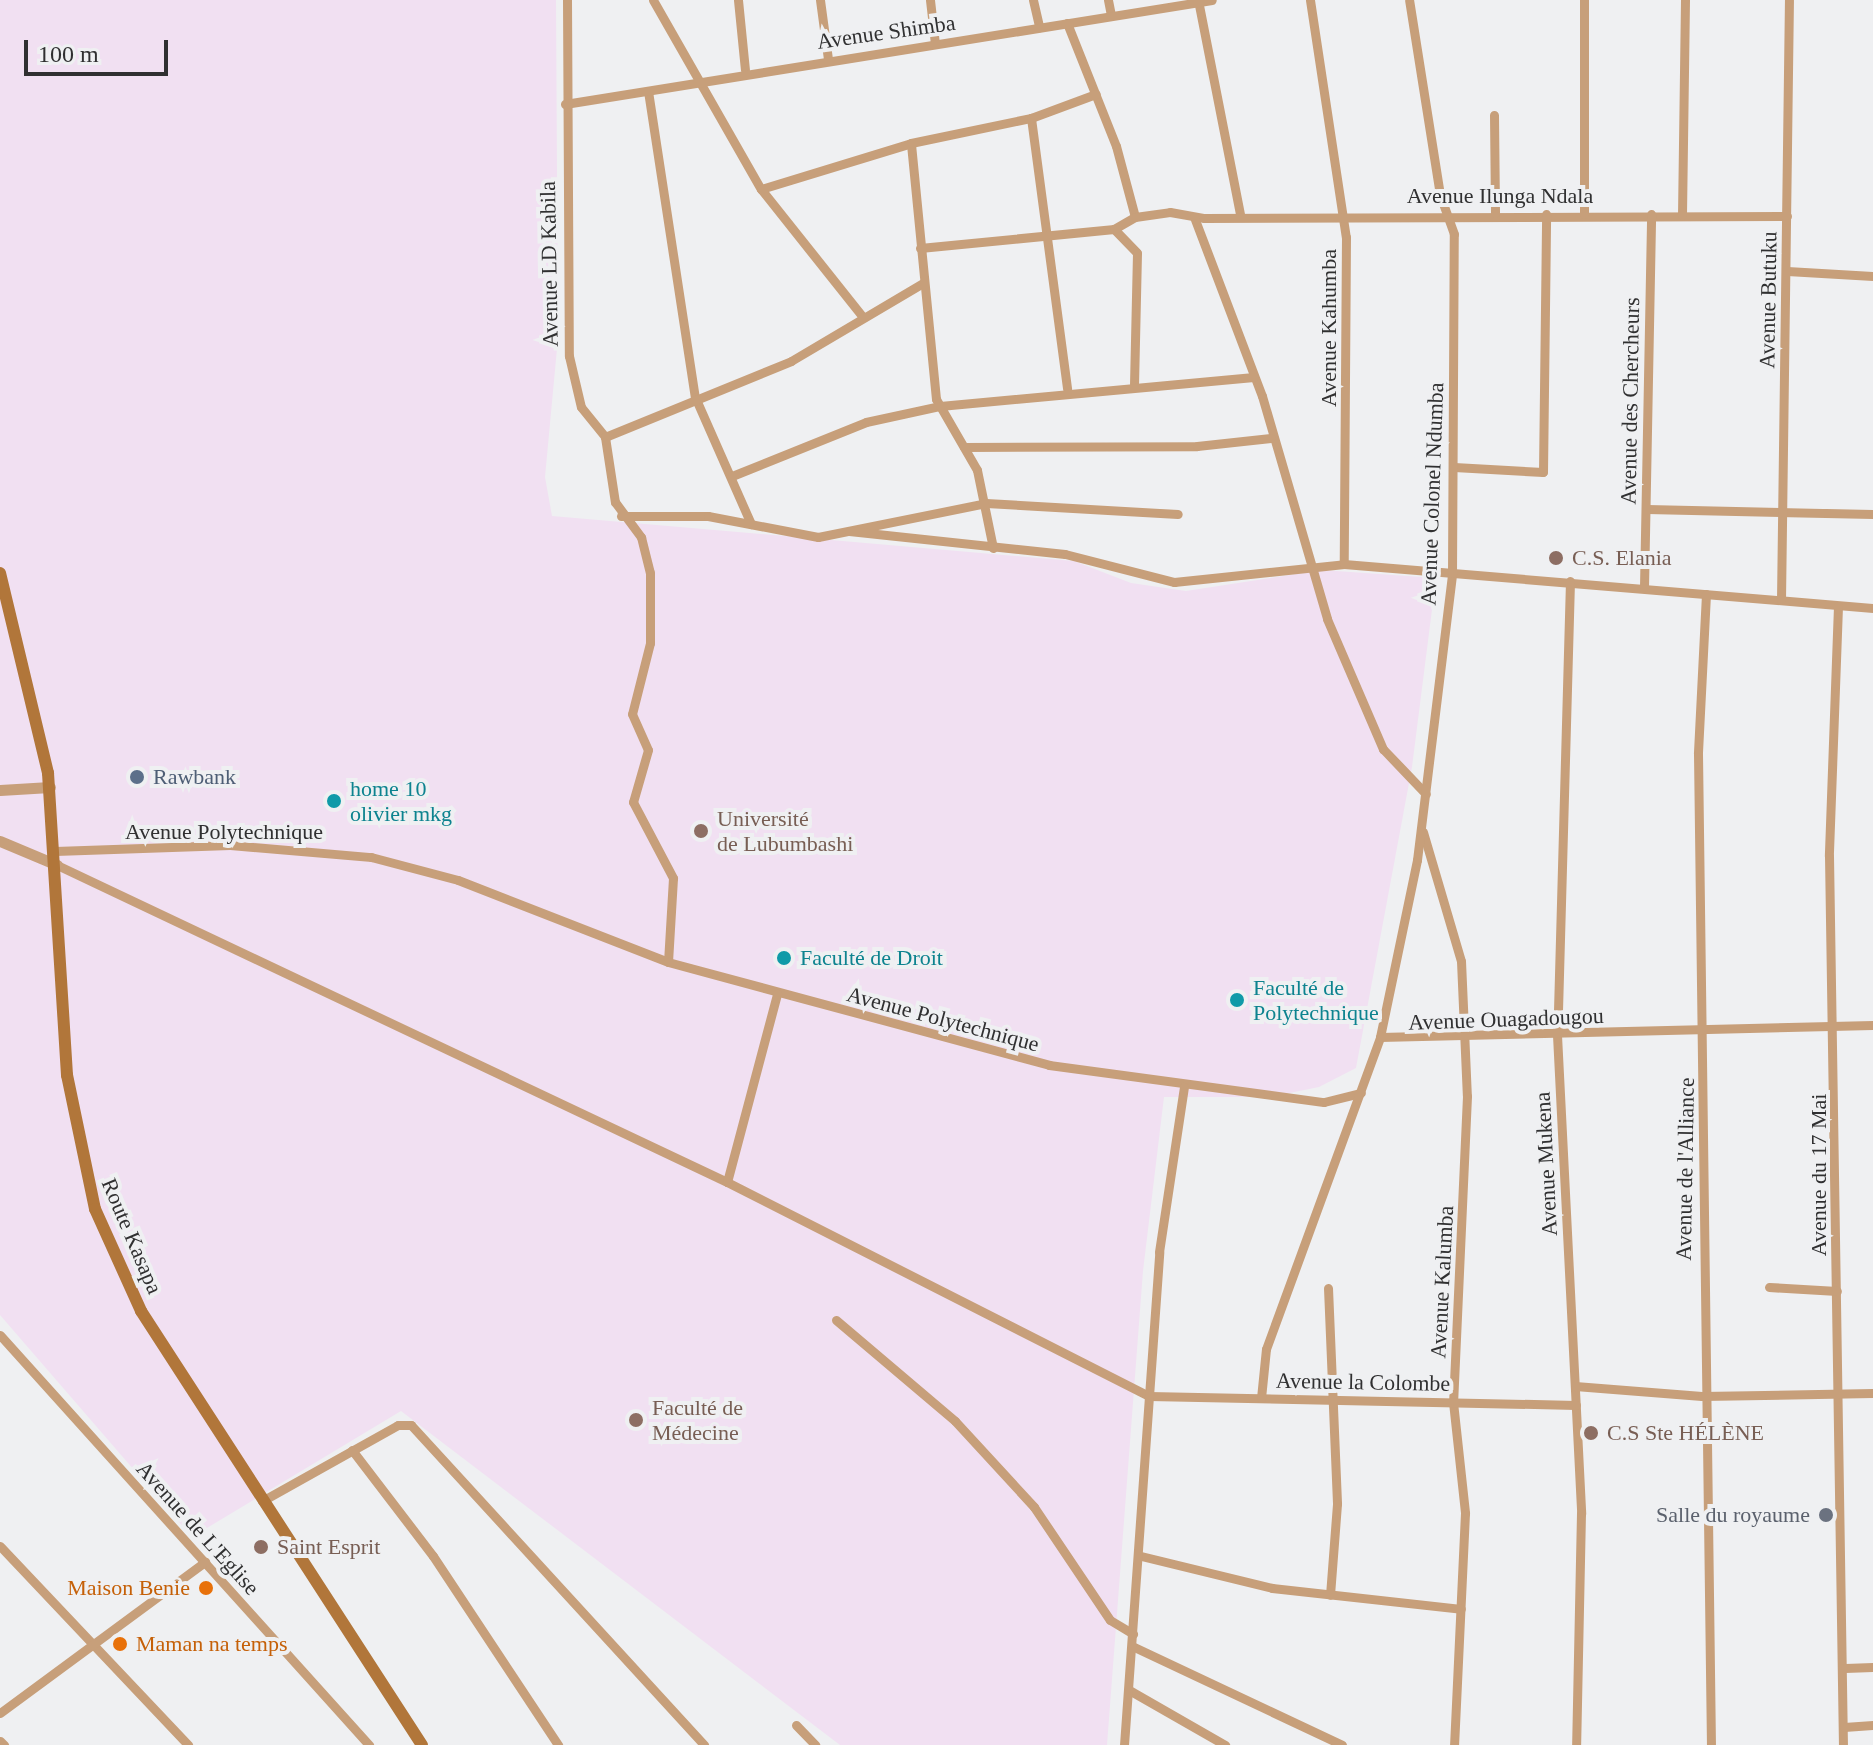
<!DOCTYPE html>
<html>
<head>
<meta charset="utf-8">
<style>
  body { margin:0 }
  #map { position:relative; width:1873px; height:1745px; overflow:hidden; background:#eff0f2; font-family:"Times New Roman",serif }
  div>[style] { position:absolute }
  .education>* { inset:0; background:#f1e0f2 }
  .minor>* { height:9px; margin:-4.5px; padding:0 4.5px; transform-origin:4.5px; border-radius:4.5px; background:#c79f7a }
  .tertiary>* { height:11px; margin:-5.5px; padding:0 5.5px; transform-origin:5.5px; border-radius:5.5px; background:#c79f7a }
  .secondary>* { height:12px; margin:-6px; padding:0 6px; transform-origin:6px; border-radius:6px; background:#b1763a }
  .dots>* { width:22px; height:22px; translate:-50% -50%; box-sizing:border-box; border:4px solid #eff0f2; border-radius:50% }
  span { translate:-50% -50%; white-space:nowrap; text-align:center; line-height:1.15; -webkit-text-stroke:8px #eff0f2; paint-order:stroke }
  .street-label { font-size:22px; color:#303031 }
  .education-label { font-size:22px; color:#785e54 }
  .left { translate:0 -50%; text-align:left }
  .service-label { font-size:22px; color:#4e5e75 }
  .culture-label { font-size:22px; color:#0d838f }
  .worship-label { font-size:22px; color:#5b616d }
  .right { translate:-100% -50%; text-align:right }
  .food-label { font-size:22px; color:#c56008 }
  .scale { position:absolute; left:24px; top:40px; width:144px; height:36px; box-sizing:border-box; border:4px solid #303031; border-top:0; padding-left:10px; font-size:24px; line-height:28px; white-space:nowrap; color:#303031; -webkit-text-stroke:6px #eff0f2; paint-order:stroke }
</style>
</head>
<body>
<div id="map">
  <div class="education">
    <i style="clip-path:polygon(0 0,556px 0,558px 338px,545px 477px,552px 516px,1074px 561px,1131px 583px,1186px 591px,1322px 570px,1436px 578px,1412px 767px,1356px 1068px,1319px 1087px,1270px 1097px,1164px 1097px,1143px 1271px,1107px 1745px,840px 1745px,401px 1411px,192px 1537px,0 1315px)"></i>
  </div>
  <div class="minor">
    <i style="left:567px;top:0;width:356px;rotate:89.7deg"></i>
    <i style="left:569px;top:356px;width:52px;rotate:76.8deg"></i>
    <i style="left:581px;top:407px;width:38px;rotate:51deg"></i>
    <i style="left:605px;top:437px;width:66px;rotate:81.3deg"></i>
    <i style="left:615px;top:502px;width:44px;rotate:53.4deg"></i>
    <i style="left:641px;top:537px;width:37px;rotate:76deg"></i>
    <i style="left:650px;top:573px;width:70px;rotate:90deg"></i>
    <i style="left:650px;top:643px;width:73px;rotate:104.2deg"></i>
    <i style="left:632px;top:714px;width:39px;rotate:66deg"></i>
    <i style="left:648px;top:750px;width:54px;rotate:106.1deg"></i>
    <i style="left:633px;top:802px;width:86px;rotate:62.2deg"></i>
    <i style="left:673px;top:878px;width:84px;rotate:93.4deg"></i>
    <i style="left:653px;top:0;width:218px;rotate:60.3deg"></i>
    <i style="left:761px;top:189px;width:162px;rotate:51.5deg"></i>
    <i style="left:738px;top:0;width:70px;rotate:84.3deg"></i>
    <i style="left:820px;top:0;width:60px;rotate:82.3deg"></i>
    <i style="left:930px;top:0;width:44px;rotate:83.5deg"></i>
    <i style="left:1033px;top:0;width:28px;rotate:77deg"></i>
    <i style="left:1108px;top:0;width:16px;rotate:79deg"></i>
    <i style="left:1198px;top:0;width:219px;rotate:78.9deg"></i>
    <i style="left:1310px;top:0;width:240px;rotate:81.4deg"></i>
    <i style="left:1346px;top:237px;width:327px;rotate:90.4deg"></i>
    <i style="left:1067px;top:23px;width:132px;rotate:68.3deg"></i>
    <i style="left:1116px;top:146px;width:73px;rotate:75deg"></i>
    <i style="left:1135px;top:217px;width:35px;rotate:-8deg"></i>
    <i style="left:1170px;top:212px;width:35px;rotate:10deg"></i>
    <i style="left:1204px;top:218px;width:583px;rotate:-0.2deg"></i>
    <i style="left:648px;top:91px;width:310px;rotate:81.3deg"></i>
    <i style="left:695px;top:397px;width:139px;rotate:66.2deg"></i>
    <i style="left:565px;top:104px;width:655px;rotate:-9.13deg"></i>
    <i style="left:1494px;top:115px;width:98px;rotate:89.4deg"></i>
    <i style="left:1031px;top:118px;width:273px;rotate:82.4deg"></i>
    <i style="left:761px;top:189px;width:157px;rotate:-17deg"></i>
    <i style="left:1584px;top:214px;width:214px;rotate:-90deg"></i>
    <i style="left:1682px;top:215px;width:215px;rotate:-89.2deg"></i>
    <i style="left:1194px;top:217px;width:191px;rotate:69.2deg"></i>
    <i style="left:1262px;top:396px;width:232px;rotate:73.7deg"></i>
    <i style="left:1327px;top:619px;width:142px;rotate:66.7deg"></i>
    <i style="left:1383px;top:749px;width:62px;rotate:46.3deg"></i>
    <i style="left:1114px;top:229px;width:33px;rotate:46deg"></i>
    <i style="left:1137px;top:253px;width:131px;rotate:91.3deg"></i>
    <i style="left:920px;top:248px;width:195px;rotate:-5.6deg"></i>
    <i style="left:1114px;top:229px;width:24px;rotate:-30deg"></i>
    <i style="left:1787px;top:271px;width:86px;rotate:3.3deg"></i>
    <i style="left:605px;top:437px;width:201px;rotate:-22.2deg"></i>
    <i style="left:791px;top:361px;width:153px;rotate:-30.6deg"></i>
    <i style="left:964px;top:447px;width:233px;rotate:-0.2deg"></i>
    <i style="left:1197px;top:446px;width:74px;rotate:-6.2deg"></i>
    <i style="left:1454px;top:467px;width:89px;rotate:3.2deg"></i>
    <i style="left:1543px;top:472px;width:258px;rotate:-89.3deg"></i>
    <i style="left:732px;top:476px;width:144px;rotate:-21.9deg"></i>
    <i style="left:866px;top:422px;width:76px;rotate:-12.2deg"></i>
    <i style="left:940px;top:406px;width:315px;rotate:-5.3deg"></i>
    <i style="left:1647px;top:509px;width:226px;rotate:1.3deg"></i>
    <i style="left:621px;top:516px;width:87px"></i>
    <i style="left:708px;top:516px;width:112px;rotate:10.8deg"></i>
    <i style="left:818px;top:537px;width:171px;rotate:-11.4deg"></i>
    <i style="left:986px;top:503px;width:192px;rotate:3.3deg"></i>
    <i style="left:849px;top:531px;width:217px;rotate:6.1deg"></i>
    <i style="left:1065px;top:554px;width:113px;rotate:14.4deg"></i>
    <i style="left:1174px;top:582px;width:171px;rotate:-6deg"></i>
    <i style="left:1344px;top:564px;width:531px;rotate:4.75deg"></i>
    <i style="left:993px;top:548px;width:80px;rotate:-101.6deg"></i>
    <i style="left:977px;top:470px;width:82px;rotate:-120deg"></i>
    <i style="left:936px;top:399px;width:257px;rotate:-95.6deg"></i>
    <i style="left:911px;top:143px;width:123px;rotate:-11.8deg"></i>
    <i style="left:1031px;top:118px;width:69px;rotate:-20.3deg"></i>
    <i style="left:1570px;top:581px;width:454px;rotate:91.6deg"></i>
    <i style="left:1557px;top:1035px;width:479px;rotate:87.1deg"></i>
    <i style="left:1581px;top:1513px;width:232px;rotate:91.2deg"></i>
    <i style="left:1644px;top:587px;width:373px;rotate:-88.9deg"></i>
    <i style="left:1706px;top:594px;width:160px;rotate:92.9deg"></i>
    <i style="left:1698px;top:754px;width:991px;rotate:89.25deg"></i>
    <i style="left:1781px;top:600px;width:600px;rotate:-89.24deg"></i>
    <i style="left:1838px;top:606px;width:250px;rotate:92.1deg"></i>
    <i style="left:1829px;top:856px;width:889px;rotate:89.1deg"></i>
    <i style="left:1423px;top:832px;width:134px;rotate:73.6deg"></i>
    <i style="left:1461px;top:961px;width:135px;rotate:87.5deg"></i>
    <i style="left:1467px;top:1096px;width:306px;rotate:92.6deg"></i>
    <i style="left:1453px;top:1402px;width:112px;rotate:83.8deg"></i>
    <i style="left:1465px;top:1513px;width:232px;rotate:92.7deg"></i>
    <i style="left:55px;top:851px;width:175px;rotate:-2deg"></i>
    <i style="left:230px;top:845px;width:142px;rotate:4.9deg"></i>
    <i style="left:371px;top:857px;width:90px;rotate:14.8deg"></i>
    <i style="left:458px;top:880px;width:225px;rotate:21.3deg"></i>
    <i style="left:668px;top:962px;width:395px;rotate:15.1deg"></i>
    <i style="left:1049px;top:1065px;width:277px;rotate:7.7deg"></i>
    <i style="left:1324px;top:1102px;width:38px;rotate:-14deg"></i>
    <i style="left:57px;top:865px;width:741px;rotate:25.32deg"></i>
    <i style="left:727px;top:1182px;width:473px;rotate:26.9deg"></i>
    <i style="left:1149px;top:1396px;width:427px;rotate:1.2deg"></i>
    <i style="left:1380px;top:1037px;width:181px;rotate:-78.2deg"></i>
    <i style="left:1417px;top:860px;width:289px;rotate:-83deg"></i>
    <i style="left:1452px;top:573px;width:339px;rotate:-89.7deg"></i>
    <i style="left:1454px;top:234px;width:41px;rotate:-109.7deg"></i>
    <i style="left:1440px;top:195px;width:197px;rotate:-99deg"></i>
    <i style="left:727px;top:1182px;width:195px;rotate:-75.1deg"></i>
    <i style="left:1769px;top:1287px;width:68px;rotate:3.4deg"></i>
    <i style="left:1328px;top:1288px;width:216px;rotate:87.6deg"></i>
    <i style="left:1337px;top:1504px;width:91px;rotate:94.4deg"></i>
    <i style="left:836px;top:1320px;width:156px;rotate:40.3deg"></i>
    <i style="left:955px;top:1421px;width:117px;rotate:47.4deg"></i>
    <i style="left:1034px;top:1507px;width:136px;rotate:56.1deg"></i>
    <i style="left:1110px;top:1620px;width:27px;rotate:31deg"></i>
    <i style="left:0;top:1335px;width:552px;rotate:48.01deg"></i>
    <i style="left:1575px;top:1386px;width:127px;rotate:4.5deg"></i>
    <i style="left:1702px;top:1396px;width:171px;rotate:-1deg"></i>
    <i style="left:1261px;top:1398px;width:49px;rotate:-84.2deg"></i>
    <i style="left:1266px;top:1349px;width:332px;rotate:-69.9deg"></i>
    <i style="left:1380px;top:1037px;width:493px;rotate:-1.4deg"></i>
    <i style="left:352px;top:1450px;width:133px;rotate:52.6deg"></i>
    <i style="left:433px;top:1556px;width:227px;rotate:56.5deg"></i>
    <i style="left:262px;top:1501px;width:156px;rotate:-29.2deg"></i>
    <i style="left:398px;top:1425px;width:13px"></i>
    <i style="left:411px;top:1425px;width:434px;rotate:47.5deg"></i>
    <i style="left:0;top:1546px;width:274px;rotate:46.6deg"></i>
    <i style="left:1141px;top:1556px;width:135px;rotate:13.7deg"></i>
    <i style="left:1272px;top:1588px;width:190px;rotate:6.3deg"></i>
    <i style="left:1132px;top:1646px;width:232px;rotate:25.2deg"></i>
    <i style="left:1845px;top:1668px;width:28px;rotate:-2deg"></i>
    <i style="left:1129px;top:1690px;width:111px;rotate:29.8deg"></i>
    <i style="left:0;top:1713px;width:255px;rotate:-36.4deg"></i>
    <i style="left:796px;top:1725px;width:28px;rotate:46deg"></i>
    <i style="left:1844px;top:1727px;width:29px;rotate:-4deg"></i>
    <i style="left:0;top:1741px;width:6px;rotate:45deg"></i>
    <i style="left:1124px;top:1745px;width:494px;rotate:-85.9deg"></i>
    <i style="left:1159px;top:1252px;width:167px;rotate:-81.4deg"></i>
  </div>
  <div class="tertiary">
    <i style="left:0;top:790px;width:50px;rotate:-3.4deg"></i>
    <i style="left:0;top:841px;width:62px;rotate:22.8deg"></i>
  </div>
  <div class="secondary">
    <i style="left:0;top:573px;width:206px;rotate:76.5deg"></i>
    <i style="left:48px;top:773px;width:303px;rotate:86.4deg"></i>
    <i style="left:67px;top:1075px;width:137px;rotate:78.2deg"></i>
    <i style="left:95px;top:1209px;width:112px;rotate:65.7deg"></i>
    <i style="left:141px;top:1311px;width:517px;rotate:57.08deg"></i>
  </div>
  <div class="dots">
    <i style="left:1556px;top:558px;background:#8d6e63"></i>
    <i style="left:137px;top:777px;background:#5c6f8a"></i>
    <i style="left:334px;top:801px;background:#0f9aa8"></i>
    <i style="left:701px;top:831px;background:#8d6e63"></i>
    <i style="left:784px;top:958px;background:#0f9aa8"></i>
    <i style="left:1237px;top:1000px;background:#0f9aa8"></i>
    <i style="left:636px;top:1420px;background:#8d6e63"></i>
    <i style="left:1591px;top:1433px;background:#8d6e63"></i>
    <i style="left:1826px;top:1515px;background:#6b7280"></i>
    <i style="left:261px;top:1547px;background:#8d6e63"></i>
    <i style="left:206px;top:1588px;background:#e8710a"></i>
    <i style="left:120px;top:1644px;background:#e8710a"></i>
  </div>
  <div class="street-label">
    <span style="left:886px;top:32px;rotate:-8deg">Avenue Shimba</span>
    <span style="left:1500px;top:196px">Avenue Ilunga Ndala</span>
    <span style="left:549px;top:264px;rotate:-91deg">Avenue LD Kabila</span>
    <span style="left:1768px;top:300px;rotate:-89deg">Avenue Butuku</span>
    <span style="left:1329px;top:328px;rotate:-90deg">Avenue Kahumba</span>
    <span style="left:1630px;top:401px;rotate:-89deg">Avenue des Chercheurs</span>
    <span style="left:1432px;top:494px;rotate:-88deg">Avenue Colonel Ndumba</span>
    <span style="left:224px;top:832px">Avenue Polytechnique</span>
    <span style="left:943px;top:1019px;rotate:15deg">Avenue Polytechnique</span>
    <span style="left:1506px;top:1019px;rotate:-2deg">Avenue Ouagadougou</span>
    <span style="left:1546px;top:1164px;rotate:-93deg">Avenue Mukena</span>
    <span style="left:1685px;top:1169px;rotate:-89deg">Avenue de l'Alliance</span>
    <span style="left:1819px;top:1175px;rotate:-90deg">Avenue du 17 Mai</span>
    <span style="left:132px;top:1236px;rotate:67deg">Route Kasapa</span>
    <span style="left:1442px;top:1282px;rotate:-87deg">Avenue Kalumba</span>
    <span style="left:1363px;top:1382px;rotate:1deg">Avenue la Colombe</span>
    <span style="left:198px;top:1528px;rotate:48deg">Avenue de L'Eglise</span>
  </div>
  <div class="education-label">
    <span class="left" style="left:1572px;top:558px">C.S. Elania</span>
    <span class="left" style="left:717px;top:831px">Université<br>de Lubumbashi</span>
    <span class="left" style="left:652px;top:1420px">Faculté de<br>Médecine</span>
    <span class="left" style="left:1607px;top:1433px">C.S Ste HÉLÈNE</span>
    <span class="left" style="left:277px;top:1547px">Saint Esprit</span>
  </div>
  <div class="service-label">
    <span class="left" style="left:153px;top:777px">Rawbank</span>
  </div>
  <div class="culture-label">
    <span class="left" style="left:350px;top:801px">home 10<br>olivier mkg</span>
    <span class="left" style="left:800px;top:958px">Faculté de Droit</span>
    <span class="left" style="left:1253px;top:1000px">Faculté de<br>Polytechnique</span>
  </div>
  <div class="worship-label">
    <span class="right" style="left:1810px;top:1515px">Salle du royaume</span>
  </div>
  <div class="food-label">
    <span class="right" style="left:190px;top:1588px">Maison Benie</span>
    <span class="left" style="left:136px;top:1644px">Maman na temps</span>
  </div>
  <div class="scale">100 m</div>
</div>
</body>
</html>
